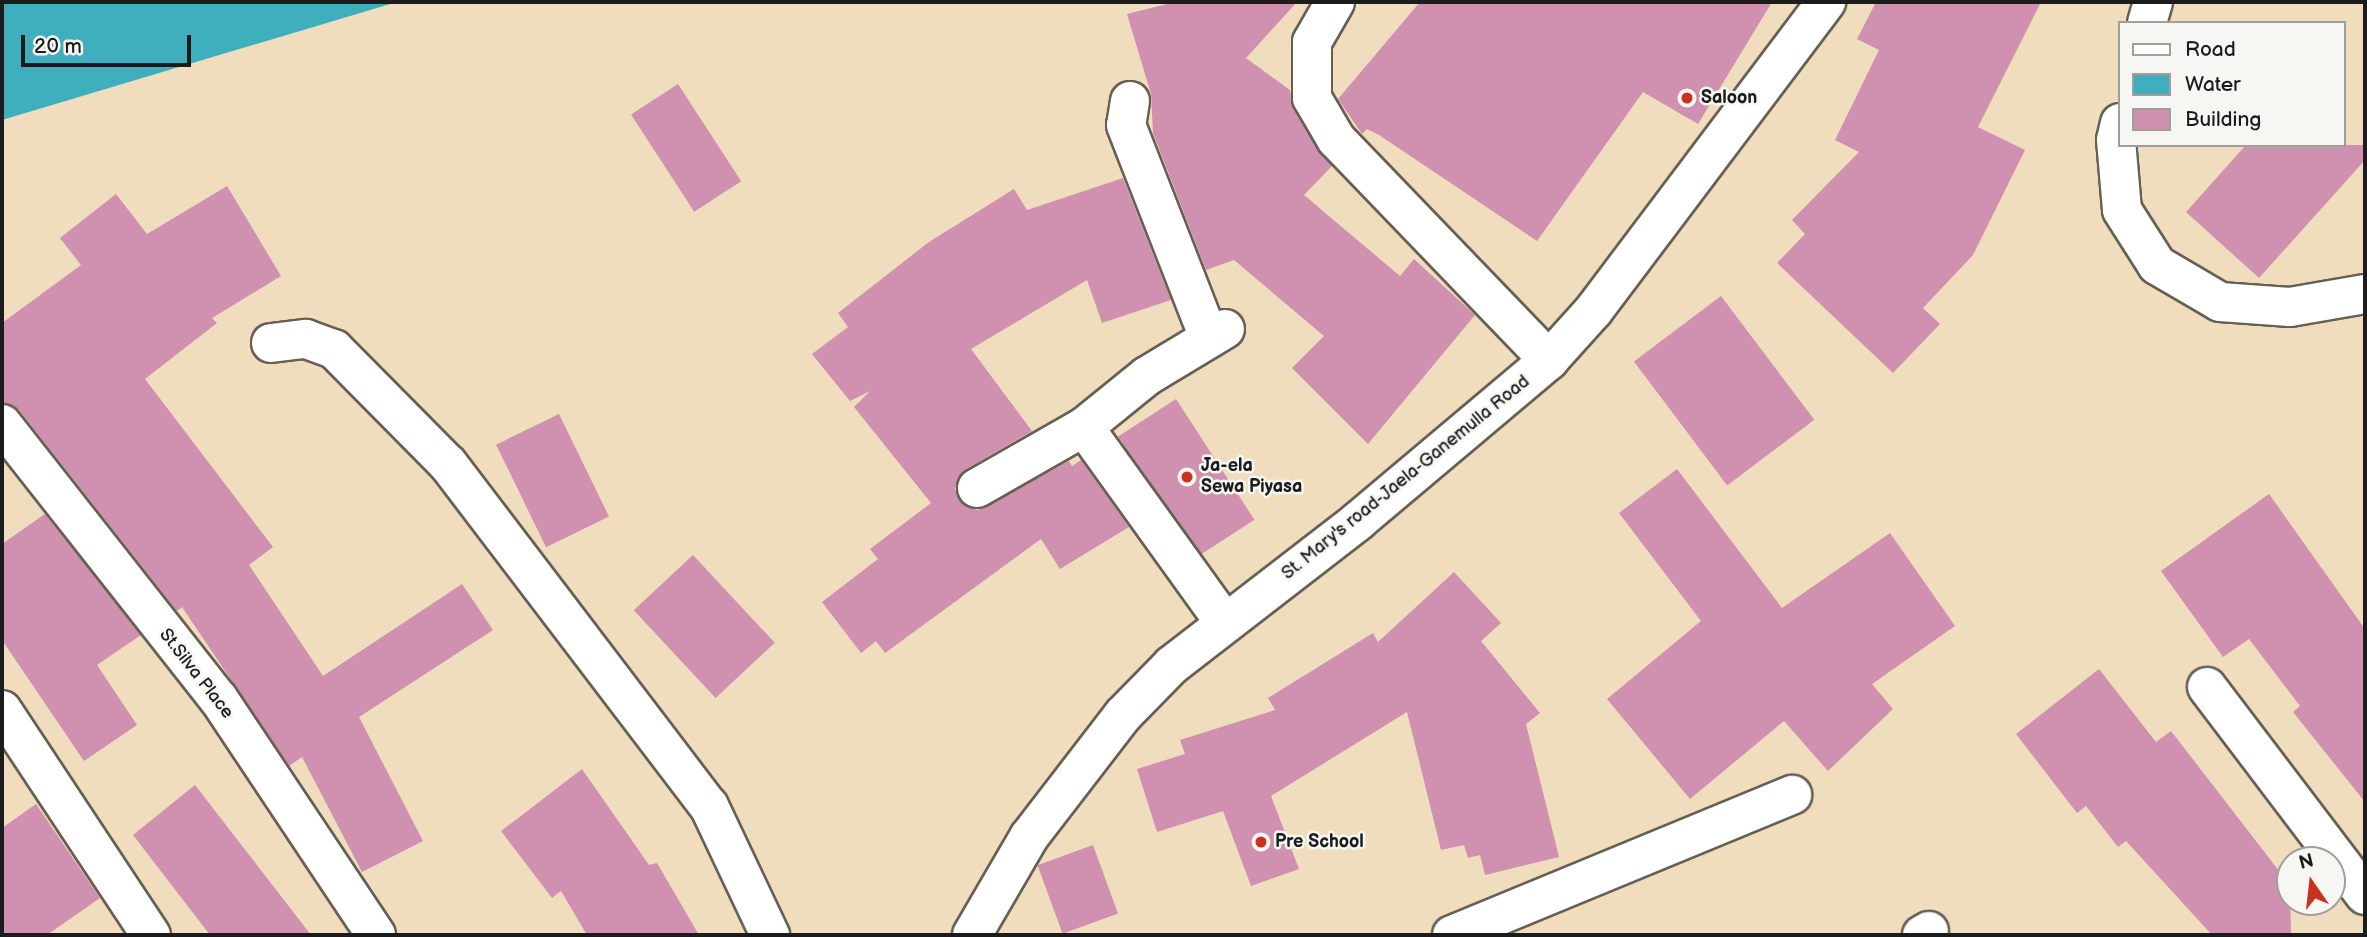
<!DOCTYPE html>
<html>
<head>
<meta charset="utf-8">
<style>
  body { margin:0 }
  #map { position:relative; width:2367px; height:937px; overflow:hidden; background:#efddbd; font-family:"Balsamiq Sans",sans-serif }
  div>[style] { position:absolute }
  .water>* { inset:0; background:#40afbd }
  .building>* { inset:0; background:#cf91af; transform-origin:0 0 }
  .roads { filter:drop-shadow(2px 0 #666054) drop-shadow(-2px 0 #666054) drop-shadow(0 2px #666054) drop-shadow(0 -2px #666054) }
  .minor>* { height:38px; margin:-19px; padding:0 19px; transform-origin:19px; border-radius:19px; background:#fff }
  .major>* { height:38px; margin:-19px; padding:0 19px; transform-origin:19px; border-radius:19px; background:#fff }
  .dots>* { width:19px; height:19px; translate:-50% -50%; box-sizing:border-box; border:4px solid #f6f6f2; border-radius:50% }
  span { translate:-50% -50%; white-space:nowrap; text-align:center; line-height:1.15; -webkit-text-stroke:5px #f6f6f2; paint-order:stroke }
  .poi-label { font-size:18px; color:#1c1c1c; font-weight:700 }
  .left { translate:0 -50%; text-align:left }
  .street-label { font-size:18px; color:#1c1c1c }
  .frame { position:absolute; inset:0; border:4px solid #1c1c1c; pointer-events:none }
  .legend { position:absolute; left:2118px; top:21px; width:228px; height:126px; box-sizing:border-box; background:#f6f6f2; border:2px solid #9f9f9c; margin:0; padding:9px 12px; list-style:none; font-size:21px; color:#1c1c1c }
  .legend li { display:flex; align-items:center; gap:14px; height:35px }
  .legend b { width:35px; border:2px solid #9f9f9c }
  .north { position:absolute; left:2276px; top:846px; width:70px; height:70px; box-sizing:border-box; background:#f6f6f2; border:2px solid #9f9f9c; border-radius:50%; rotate:346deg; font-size:19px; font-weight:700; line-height:28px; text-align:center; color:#1c1c1c }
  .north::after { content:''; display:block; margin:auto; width:24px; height:32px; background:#c8321e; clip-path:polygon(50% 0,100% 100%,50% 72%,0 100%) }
  .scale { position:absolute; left:21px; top:35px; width:170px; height:32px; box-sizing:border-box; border:4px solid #1c1c1c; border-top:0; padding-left:9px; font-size:21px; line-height:24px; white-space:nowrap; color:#1c1c1c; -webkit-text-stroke:5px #f6f6f2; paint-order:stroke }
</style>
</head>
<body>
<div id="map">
  <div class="water">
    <i style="clip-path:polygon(2px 2px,397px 2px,2px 120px)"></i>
  </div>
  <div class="building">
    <i style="clip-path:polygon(1175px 2px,1297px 2px,1246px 58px,1290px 90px,1293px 109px,1332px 166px,1304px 195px,1400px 276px,1414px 259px,1475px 315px,1368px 444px,1292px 368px,1324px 336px,1234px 260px,1206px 270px,1153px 133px,1151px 94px,1127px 14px)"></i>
    <i style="clip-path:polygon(1420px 2px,1772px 2px,1698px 124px,1643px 92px,1537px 241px,1379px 135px,1367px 129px,1362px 134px,1338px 99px)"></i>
    <i style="clip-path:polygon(1876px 2px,2041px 2px,1978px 127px,2025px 150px,1973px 255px,1923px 308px,1940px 324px,1893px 373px,1777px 263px,1805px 234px,1792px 220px,1859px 152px,1835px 140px,1879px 50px,1857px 39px)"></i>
    <i style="left:678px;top:84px;width:116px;height:56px;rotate:57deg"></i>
    <i style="clip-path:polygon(2246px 145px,2365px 145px,2365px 160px,2259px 278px,2186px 212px)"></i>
    <i style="clip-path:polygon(1123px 178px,1171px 300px,1102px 323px,1087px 280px,971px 349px,1032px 431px,966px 469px,955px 489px,965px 506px,978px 510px,1069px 461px,1072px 466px,1081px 460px,1129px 527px,1060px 569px,1041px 539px,885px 653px,876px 641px,861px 653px,822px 602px,878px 559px,870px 549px,931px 503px,854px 407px,870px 391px,850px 401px,812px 354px,848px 327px,838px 313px,929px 242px,1014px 189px,1027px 210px)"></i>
    <i style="clip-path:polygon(227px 186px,281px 276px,212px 318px,217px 323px,145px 379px,273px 547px,249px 565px,323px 676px,462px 584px,493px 630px,359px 717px,423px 841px,362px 872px,302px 757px,289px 766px,182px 607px,177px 611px,19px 410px,2px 401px,2px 323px,81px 265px,60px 238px,116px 194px,147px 234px)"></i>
    <i style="left:1721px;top:296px;width:155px;height:109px;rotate:53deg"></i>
    <i style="left:1176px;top:399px;width:144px;height:69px;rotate:57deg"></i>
    <i style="left:559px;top:414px;width:114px;height:70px;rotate:64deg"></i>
    <i style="clip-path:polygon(1677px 469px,1782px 608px,1890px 533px,1955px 626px,1872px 684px,1893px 709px,1828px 771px,1784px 721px,1690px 799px,1607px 699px,1701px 621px,1619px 513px)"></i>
    <i style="clip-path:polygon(2269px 494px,2365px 629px,2365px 802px,2293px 712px,2300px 706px,2249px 639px,2223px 657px,2161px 571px)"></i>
    <i style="clip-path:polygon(45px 514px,141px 635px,97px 665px,137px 725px,84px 761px,2px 640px,2px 544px)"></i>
    <i style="left:693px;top:555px;width:120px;height:81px;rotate:47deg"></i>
    <i style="clip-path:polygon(1454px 572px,1501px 623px,1481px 641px,1540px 713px,1526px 724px,1559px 857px,1485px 875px,1480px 855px,1468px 858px,1464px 845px,1441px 850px,1407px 712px,1271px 796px,1299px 869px,1251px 886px,1223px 811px,1157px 832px,1137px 769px,1185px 754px,1180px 740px,1275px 710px,1268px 698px,1373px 633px,1378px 642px)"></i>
    <i style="clip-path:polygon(2099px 669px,2156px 742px,2171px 731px,2290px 885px,2291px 935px,2212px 935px,2126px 841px,2118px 847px,2086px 806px,2077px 813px,2016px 734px)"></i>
    <i style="clip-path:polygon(582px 769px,649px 865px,657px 863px,699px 935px,587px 935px,561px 891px,552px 898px,501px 831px)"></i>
    <i style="clip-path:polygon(195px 785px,236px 838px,311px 935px,210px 935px,133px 835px)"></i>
    <i style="clip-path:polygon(36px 804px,100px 898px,47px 935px,2px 935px,2px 828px)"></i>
    <i style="left:1093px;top:845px;width:73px;height:59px;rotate:70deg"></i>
  </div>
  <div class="roads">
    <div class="minor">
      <i style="left:1335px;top:2px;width:46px;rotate:119.9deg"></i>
      <i style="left:1312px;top:42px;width:56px;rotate:90deg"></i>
      <i style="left:1312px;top:98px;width:48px;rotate:59.7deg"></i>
      <i style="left:1336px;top:139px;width:307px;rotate:46.1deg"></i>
      <i style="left:2147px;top:23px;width:22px;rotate:-74deg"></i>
      <i style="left:1130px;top:101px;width:24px;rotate:99deg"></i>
      <i style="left:1126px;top:125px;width:229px;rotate:68.7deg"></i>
      <i style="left:2120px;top:123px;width:17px;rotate:103deg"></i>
      <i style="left:2116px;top:140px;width:70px;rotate:85.1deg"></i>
      <i style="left:2122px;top:210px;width:65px;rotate:57.5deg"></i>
      <i style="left:2157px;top:265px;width:73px;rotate:30.4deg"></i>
      <i style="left:2220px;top:302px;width:70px;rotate:4.1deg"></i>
      <i style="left:2290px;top:307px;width:76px;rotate:-9.8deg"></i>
      <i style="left:271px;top:343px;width:35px;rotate:-7deg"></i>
      <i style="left:306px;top:339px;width:30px;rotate:20deg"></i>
      <i style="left:334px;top:349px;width:162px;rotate:45.3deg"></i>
      <i style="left:448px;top:464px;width:430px;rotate:52.7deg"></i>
      <i style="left:709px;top:806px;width:143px;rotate:64.7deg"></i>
      <i style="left:2px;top:424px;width:349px;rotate:51.8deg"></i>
      <i style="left:218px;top:698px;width:285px;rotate:56.3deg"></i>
      <i style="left:1084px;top:427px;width:81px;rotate:-39deg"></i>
      <i style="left:1147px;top:376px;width:91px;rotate:-31.1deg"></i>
      <i style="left:977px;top:488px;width:123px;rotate:-29.7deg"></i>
      <i style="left:1084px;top:427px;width:241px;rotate:54.3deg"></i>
      <i style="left:2207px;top:687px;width:261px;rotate:52.8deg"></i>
      <i style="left:2px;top:710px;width:270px;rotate:56.5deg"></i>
      <i style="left:1452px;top:935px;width:368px;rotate:-22.4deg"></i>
      <i style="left:1922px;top:935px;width:8px;rotate:-30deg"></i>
    </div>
    <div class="major">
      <i style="left:972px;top:935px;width:113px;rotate:-59.8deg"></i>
      <i style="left:1029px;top:837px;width:154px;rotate:-52.4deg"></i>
      <i style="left:1123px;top:715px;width:70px;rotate:-45.6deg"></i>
      <i style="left:1172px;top:665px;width:235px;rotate:-37.7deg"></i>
      <i style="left:1358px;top:521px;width:250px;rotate:-40.1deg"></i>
      <i style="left:1549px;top:360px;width:67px;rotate:-48deg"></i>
      <i style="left:1594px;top:310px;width:386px;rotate:-53deg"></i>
    </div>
  </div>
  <div class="dots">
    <i style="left:1687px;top:98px;background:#c8321e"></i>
    <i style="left:1187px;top:477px;background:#c8321e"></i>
    <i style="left:1261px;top:842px;background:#c8321e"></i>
  </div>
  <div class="poi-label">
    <span class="left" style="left:1701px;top:98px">Saloon</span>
    <span class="left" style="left:1201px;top:477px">Ja-ela<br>Sewa Piyasa</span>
    <span class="left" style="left:1275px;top:842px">Pre School</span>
  </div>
  <div class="street-label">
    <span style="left:1406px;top:478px;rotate:-39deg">St. Mary's road-Jaela-Ganemulla Road</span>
    <span style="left:196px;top:674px;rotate:52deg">St.Silva Place</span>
  </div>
  <div class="frame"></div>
  <ul class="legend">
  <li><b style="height:9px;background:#fff"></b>Road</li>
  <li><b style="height:19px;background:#40afbd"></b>Water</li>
  <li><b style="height:19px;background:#cf91af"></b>Building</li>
  </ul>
  <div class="north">N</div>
  <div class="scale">20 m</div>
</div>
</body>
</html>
